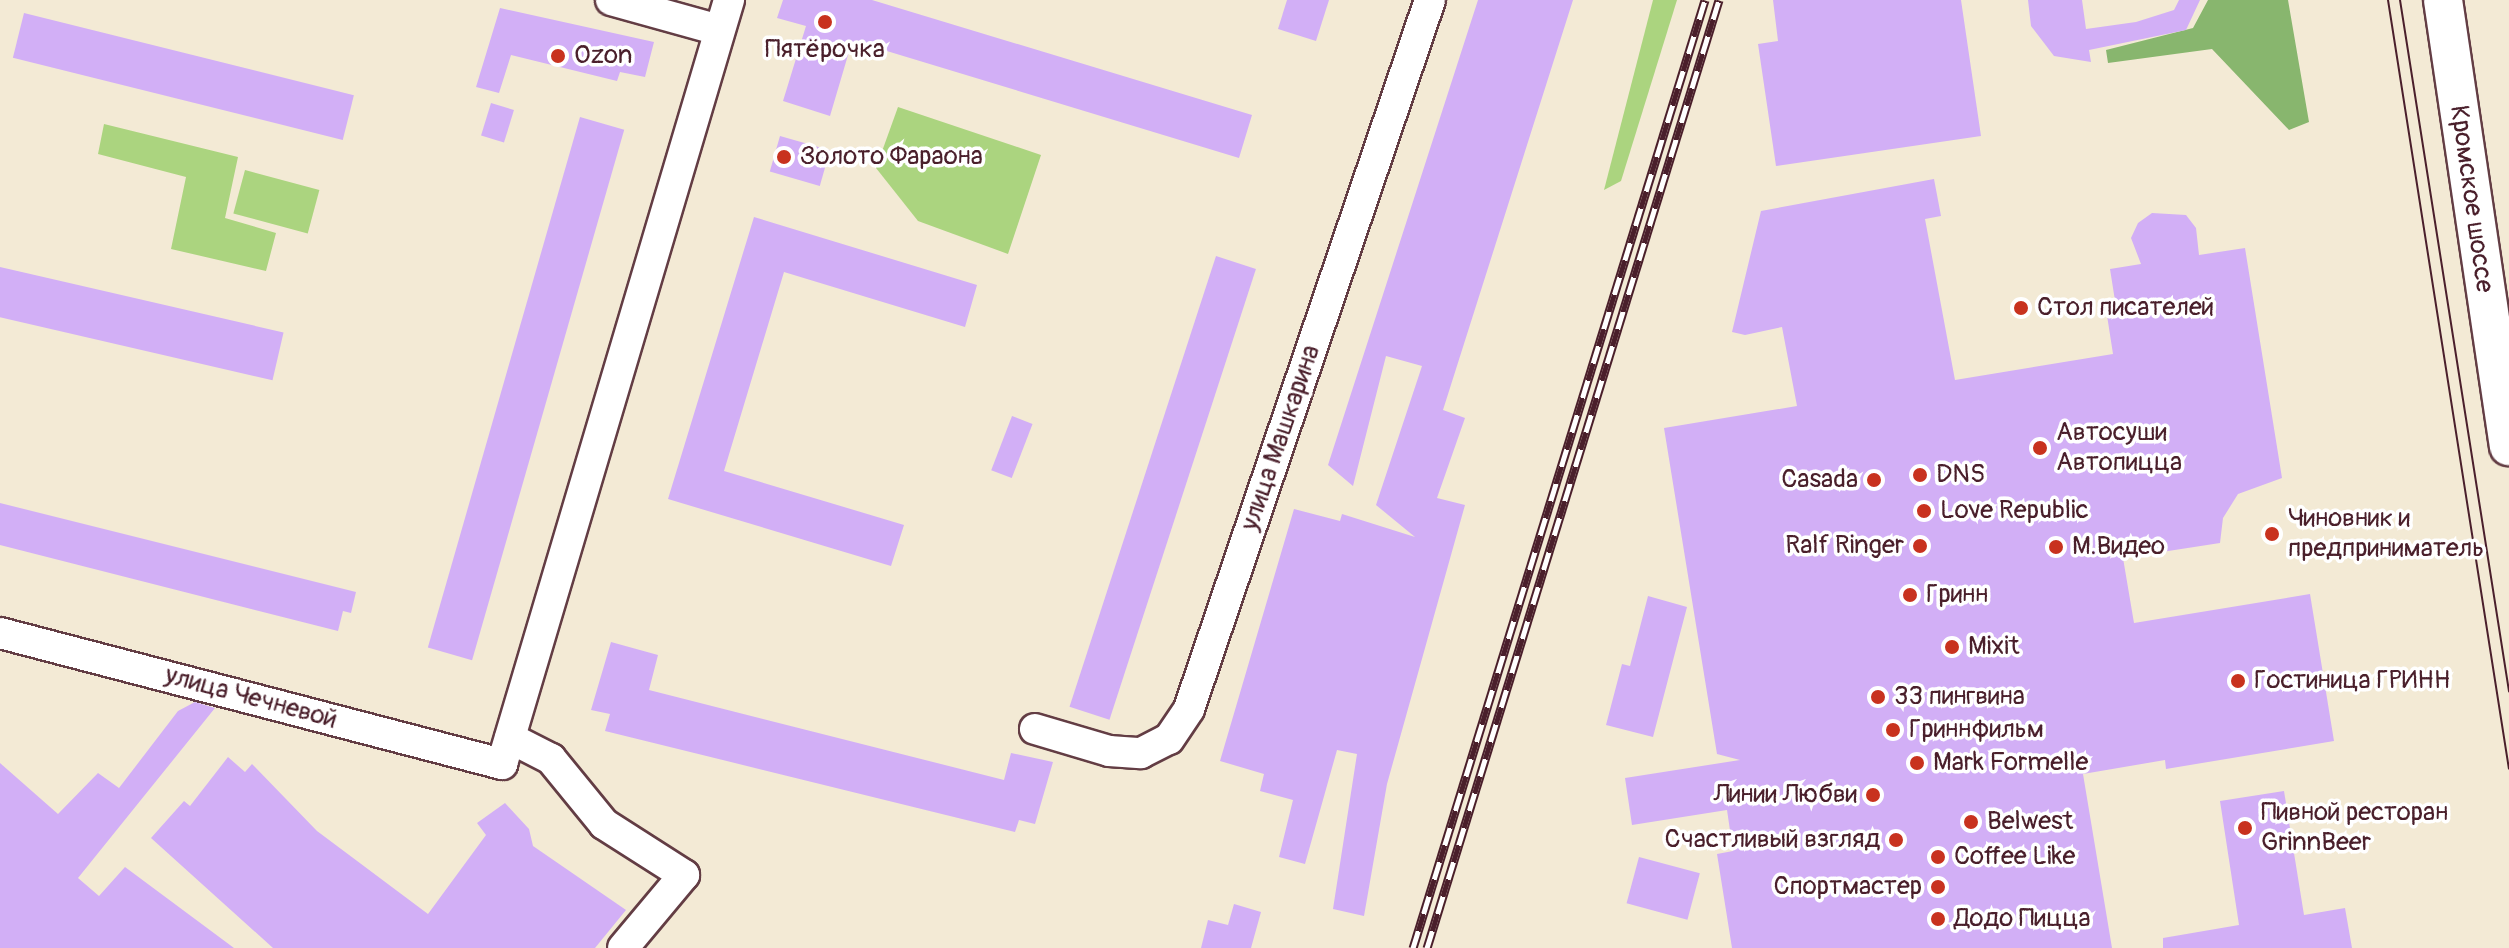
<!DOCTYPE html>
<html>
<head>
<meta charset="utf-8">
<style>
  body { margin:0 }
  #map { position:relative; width:2509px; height:948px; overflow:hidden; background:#f3ead5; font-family:Pangolin,sans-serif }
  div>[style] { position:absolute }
  .green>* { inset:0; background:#abd47f; transform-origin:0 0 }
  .forest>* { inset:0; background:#88b66e }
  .building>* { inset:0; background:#d2aff6; transform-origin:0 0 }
  .roads { filter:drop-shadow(2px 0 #633d44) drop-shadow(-2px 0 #633d44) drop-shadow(0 2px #633d44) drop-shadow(0 -2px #633d44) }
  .minor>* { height:30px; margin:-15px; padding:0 15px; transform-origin:15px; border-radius:15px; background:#fff }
  .major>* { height:38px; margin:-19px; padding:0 19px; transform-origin:19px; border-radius:19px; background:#fff }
  .tram>* { height:2px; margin:-1px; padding:0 1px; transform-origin:1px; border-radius:1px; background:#4a1f2b }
  .rail>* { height:9px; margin-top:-4.5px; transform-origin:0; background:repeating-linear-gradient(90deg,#fff 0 18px,#4a1f2b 0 36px); box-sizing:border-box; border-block:2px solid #4a1f2b }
  .dots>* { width:22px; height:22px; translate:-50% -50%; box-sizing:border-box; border:4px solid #fff; border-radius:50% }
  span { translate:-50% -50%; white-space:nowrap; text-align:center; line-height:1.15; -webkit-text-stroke:7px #fff; paint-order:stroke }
  .poi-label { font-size:26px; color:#4a1f2b }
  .left { translate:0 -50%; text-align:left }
  .right { translate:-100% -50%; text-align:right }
  .street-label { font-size:26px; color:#4a1f2b }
</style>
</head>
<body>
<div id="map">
  <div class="green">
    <i style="clip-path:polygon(1653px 0,1677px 0,1621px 181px,1604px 190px)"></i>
    <i style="clip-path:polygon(898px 107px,1041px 155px,1008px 254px,918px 221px,876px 168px)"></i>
    <i style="clip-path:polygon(104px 124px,238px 157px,225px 218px,276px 233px,266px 271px,171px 249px,186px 177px,98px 154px)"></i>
    <i style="left:245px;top:170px;width:77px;height:45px;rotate:15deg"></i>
  </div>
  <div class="forest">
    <i style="clip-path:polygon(2208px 0,2288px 0,2309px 122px,2289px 130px,2212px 49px,2108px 63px,2106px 50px,2193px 28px)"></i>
  </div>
  <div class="building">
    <i style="clip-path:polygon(783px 0,872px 0,1252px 115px,1239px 158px,867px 45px,851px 45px,830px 116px,783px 101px,806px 26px,777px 18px)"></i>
    <i style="clip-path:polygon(1287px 0,1329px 0,1316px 41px,1278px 29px)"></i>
    <i style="clip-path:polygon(1478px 0,1573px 0,1443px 410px,1465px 418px,1437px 498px,1465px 505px,1387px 784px,1364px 916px,1333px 909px,1357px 754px,1337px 750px,1305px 864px,1279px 857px,1293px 800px,1260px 791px,1264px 774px,1220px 761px,1294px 509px,1340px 521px,1342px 514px,1415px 537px,1376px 505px,1422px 366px,1386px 356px,1353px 486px,1328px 465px)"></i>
    <i style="clip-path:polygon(1773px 0,1961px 0,1981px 136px,1776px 166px,1758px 44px,1778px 41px)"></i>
    <i style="clip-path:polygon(2028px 0,2082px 0,2086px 29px,2136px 22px,2174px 10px,2179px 0,2200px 0,2186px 30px,2089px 50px,2091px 62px,2054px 56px,2031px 26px)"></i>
    <i style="clip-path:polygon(500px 8px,654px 42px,645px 77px,620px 72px,617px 81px,511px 55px,499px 93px,476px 87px)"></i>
    <i style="left:24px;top:13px;width:340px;height:46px;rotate:14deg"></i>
    <i style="left:491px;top:103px;width:24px;height:34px;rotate:17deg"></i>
    <i style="left:580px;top:117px;width:46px;height:552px;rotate:16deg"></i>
    <i style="left:780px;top:136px;width:52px;height:37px;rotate:16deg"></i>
    <i style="clip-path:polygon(1934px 179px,1941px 216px,1925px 219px,1955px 380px,2113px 354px,2106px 309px,2116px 307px,2110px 269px,2141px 264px,2131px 238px,2138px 223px,2152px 213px,2186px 215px,2196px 228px,2199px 255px,2245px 248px,2282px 478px,2238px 494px,2223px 518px,2220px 543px,2123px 558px,2134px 623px,2310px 594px,2334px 741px,2166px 769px,2165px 760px,2083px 774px,2112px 948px,1732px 948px,1717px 854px,1733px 851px,1727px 810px,1632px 825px,1625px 778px,1740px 760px,1717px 754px,1664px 428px,1797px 406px,1782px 327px,1745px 335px,1732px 332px,1761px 211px)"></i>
    <i style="clip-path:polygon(754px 217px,977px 285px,965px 327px,784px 272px,724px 471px,904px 525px,891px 566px,668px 499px)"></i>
    <i style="left:1216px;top:256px;width:42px;height:474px;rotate:18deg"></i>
    <i style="left:0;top:267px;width:291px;height:49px;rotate:13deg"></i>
    <i style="left:1012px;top:416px;width:22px;height:58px;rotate:21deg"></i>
    <i style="clip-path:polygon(0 503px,356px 592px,351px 613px,343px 611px,338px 631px,0 545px)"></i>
    <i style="clip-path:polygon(1648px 596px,1687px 607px,1653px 737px,1606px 725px,1622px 664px,1630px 666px)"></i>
    <i style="clip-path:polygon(611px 642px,658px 655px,649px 690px,1004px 780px,1011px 753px,1053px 762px,1035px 824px,1019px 820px,1015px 832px,605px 731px,610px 714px,591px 710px)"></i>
    <i style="clip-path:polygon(195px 702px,215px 708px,78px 878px,99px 896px,125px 867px,234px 948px,0 948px,0 763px,58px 814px,98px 773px,119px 788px,178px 711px)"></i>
    <i style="clip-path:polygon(228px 757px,245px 772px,252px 764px,317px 831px,428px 914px,486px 835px,477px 823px,505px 803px,529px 829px,533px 846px,626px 910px,595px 948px,273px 948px,151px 838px,184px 801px,190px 806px)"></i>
    <i style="clip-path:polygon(2284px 791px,2304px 915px,2345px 908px,2352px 948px,2163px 948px,2163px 938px,2239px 925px,2220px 801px)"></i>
    <i style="left:1639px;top:857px;width:63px;height:48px;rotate:15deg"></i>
    <i style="clip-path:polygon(1234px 904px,1261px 912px,1251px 948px,1201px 948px,1208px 920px,1228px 925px)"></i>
  </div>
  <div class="roads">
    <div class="minor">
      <i style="left:611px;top:0;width:112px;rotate:15.5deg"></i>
      <i style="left:0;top:633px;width:519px;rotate:14.63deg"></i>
      <i style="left:502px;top:764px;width:797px;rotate:-73.45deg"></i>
      <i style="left:1035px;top:729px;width:77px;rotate:16.6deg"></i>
      <i style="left:1109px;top:751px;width:32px;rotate:4deg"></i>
      <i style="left:1141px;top:753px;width:31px;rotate:-27deg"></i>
      <i style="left:1169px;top:739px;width:36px;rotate:-56deg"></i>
      <i style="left:1189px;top:709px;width:749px;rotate:-71.23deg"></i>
      <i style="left:510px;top:738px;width:46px;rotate:27.1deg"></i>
      <i style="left:551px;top:759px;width:84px;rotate:50.8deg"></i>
      <i style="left:604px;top:824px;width:95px;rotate:32.5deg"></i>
      <i style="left:684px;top:875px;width:95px;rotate:129.9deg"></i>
    </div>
    <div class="major">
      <i style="left:2443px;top:0;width:451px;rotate:81.6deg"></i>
    </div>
  </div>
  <div class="tram">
    <i style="left:2388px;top:0;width:778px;rotate:81.06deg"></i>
    <i style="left:2400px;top:0;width:700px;rotate:81.04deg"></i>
  </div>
  <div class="rail">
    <i style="left:1413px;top:948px;width:992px;rotate:-72.88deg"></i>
    <i style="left:1427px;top:948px;width:992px;rotate:-72.88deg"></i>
  </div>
  <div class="dots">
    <i style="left:825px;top:22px;background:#c8321e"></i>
    <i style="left:558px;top:56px;background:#c8321e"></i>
    <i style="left:784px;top:157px;background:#c8321e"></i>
    <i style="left:2021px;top:308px;background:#c8321e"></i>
    <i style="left:2040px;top:448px;background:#c8321e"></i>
    <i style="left:1920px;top:475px;background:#c8321e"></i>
    <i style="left:1874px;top:480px;background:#c8321e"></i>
    <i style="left:1924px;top:511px;background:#c8321e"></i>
    <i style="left:2272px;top:534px;background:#c8321e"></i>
    <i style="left:1920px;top:546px;background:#c8321e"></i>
    <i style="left:2056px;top:547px;background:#c8321e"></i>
    <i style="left:1910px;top:595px;background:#c8321e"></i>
    <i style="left:1952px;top:647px;background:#c8321e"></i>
    <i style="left:2238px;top:681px;background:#c8321e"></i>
    <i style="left:1878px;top:697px;background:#c8321e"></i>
    <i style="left:1893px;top:730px;background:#c8321e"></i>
    <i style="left:1917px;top:763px;background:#c8321e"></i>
    <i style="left:1873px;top:795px;background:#c8321e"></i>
    <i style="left:1971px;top:822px;background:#c8321e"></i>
    <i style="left:2245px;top:828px;background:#c8321e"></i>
    <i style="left:1896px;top:840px;background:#c8321e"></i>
    <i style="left:1938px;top:857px;background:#c8321e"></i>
    <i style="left:1938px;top:887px;background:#c8321e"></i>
    <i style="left:1938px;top:919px;background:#c8321e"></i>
  </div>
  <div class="poi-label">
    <span style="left:825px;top:50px">Пятёрочка</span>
    <span class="left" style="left:574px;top:56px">Ozon</span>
    <span class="left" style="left:800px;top:157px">Золото Фараона</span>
    <span class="left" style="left:2037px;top:308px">Стол писателей</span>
    <span class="left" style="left:2056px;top:448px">Автосуши<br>Автопицца</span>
    <span class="left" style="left:1936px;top:475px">DNS</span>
    <span class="right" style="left:1858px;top:480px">Casada</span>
    <span class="left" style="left:1940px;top:511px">Love Republic</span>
    <span class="left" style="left:2288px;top:534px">Чиновник и<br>предприниматель</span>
    <span class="right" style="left:1904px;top:546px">Ralf Ringer</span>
    <span class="left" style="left:2072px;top:547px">М.Видео</span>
    <span class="left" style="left:1926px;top:595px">Гринн</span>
    <span class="left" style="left:1968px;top:647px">Mixit</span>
    <span class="left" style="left:2254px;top:681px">Гостиница ГРИНН</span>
    <span class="left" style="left:1894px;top:697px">33 пингвина</span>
    <span class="left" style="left:1909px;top:730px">Гриннфильм</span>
    <span class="left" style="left:1933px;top:763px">Mark Formelle</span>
    <span class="right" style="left:1857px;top:795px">Линии Любви</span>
    <span class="left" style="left:2261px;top:828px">Пивной ресторан<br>GrinnBeer</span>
    <span class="left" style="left:1987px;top:822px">Belwest</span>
    <span class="right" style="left:1880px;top:840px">Счастливый взгляд</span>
    <span class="left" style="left:1954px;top:857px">Coffee Like</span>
    <span class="right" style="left:1922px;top:887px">Спортмастер</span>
    <span class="left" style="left:1954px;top:919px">Додо Пицца</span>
  </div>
  <div class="street-label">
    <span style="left:2471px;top:199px;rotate:82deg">Кромское шоссе</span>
    <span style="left:1281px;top:438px;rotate:-71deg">улица Машкарина</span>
    <span style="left:251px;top:698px;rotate:15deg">улица Чечневой</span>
  </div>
</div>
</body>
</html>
